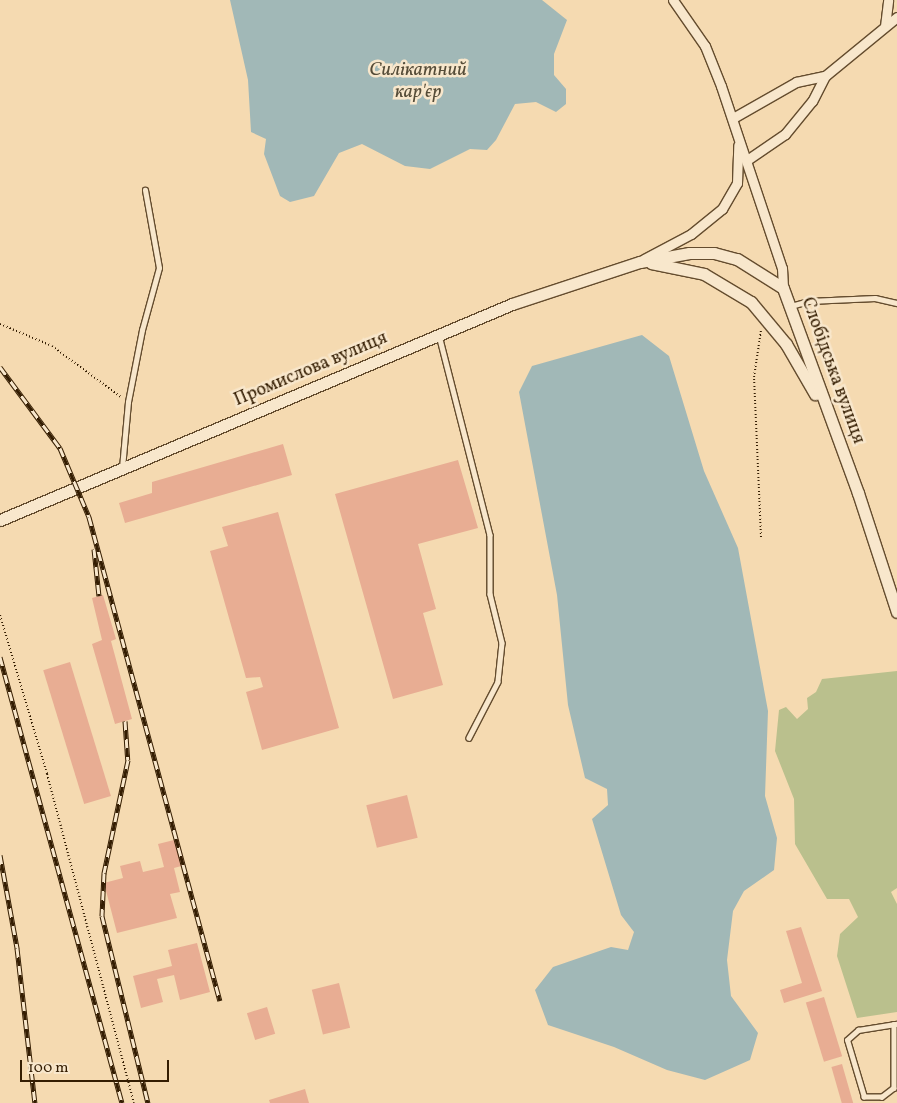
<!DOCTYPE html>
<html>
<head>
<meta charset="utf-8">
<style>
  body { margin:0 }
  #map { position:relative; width:897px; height:1103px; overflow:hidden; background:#f5dab1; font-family:Vollkorn,serif }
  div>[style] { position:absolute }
  .green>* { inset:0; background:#bac08d }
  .water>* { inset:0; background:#a1b8b7 }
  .building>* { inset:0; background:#e8ad93; transform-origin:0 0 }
  .path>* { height:2px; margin-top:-1px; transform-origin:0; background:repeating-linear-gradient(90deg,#341d02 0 1px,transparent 0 3.5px) }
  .roads { filter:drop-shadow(1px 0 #644c2e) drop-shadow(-1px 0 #644c2e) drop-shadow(0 1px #644c2e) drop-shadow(0 -1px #644c2e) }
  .service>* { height:4.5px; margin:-2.25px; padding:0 2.25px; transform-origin:2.25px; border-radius:2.25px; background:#f8e7cc }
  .minor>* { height:9px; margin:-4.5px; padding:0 4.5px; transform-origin:4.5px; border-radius:4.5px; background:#f8e7cc }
  .tertiary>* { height:11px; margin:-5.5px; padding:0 5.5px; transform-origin:5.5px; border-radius:5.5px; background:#f8e7cc }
  .rail>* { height:5px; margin-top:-2.5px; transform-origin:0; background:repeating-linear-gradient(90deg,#f8e7cc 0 9px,#341d02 0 18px); box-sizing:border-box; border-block:1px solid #341d02 }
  span { translate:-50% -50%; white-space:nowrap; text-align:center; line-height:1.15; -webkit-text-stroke:5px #f8e7cc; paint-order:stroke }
  .street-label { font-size:18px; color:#341d02 }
  .water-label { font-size:19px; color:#554c38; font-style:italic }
  .scale { position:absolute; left:20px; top:1060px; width:149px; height:22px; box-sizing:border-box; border:2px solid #341d02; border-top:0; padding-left:6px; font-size:15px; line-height:18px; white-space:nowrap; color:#341d02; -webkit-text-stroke:4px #f8e7cc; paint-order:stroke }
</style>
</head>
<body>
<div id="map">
  <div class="green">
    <i style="clip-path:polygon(897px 671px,897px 888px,891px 892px,897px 904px,897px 1012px,857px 1018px,837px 956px,840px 934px,858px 917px,849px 899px,827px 899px,795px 844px,794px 799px,775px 751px,779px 710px,786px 707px,797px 719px,808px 709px,807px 698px,816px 692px,822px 679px)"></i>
  </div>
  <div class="water">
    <i style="clip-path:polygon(230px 0,542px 0,567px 20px,554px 54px,554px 75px,566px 89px,566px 104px,556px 112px,536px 102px,515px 104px,496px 140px,487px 150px,470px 149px,430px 169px,405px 166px,362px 144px,339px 153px,314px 196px,290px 202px,280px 196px,264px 154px,266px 139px,251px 132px,248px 80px)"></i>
    <i style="clip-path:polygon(642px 335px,669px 356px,704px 471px,738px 548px,768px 711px,765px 796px,777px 838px,774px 870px,744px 891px,733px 911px,727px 960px,731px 996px,758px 1033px,750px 1060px,705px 1080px,667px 1070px,614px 1047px,548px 1025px,535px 990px,553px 967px,611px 947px,628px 950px,634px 932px,621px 915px,592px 819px,608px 805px,607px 789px,585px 778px,568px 705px,557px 595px,519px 392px,532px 366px)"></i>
  </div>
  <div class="building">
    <i style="clip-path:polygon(283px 444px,292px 475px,125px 523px,119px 503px,152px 493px,152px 482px)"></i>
    <i style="clip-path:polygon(458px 460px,478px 528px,418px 544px,436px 609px,423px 613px,443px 685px,393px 699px,335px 494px)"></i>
    <i style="clip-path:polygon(278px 512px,339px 728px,262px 750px,246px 692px,263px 687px,260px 677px,246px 678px,210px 551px,228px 546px,222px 527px)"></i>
    <i style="clip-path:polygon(103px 595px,116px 639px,111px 641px,132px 719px,115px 724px,92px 644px,102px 640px,92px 598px)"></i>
    <i style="left:70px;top:662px;width:140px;height:28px;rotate:73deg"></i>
    <i style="left:407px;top:795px;width:44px;height:42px;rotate:76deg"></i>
    <i style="clip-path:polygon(178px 839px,185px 865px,174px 868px,180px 892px,170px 894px,177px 918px,117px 933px,104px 883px,123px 878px,120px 866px,140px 861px,143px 872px,164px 867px,158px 844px)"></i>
    <i style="clip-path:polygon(801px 927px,822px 991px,784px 1003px,780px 990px,802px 983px,786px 931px)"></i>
    <i style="clip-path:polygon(197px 943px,210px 992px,180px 1000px,174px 975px,157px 979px,163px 1002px,141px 1008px,133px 976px,172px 966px,168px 950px)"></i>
    <i style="left:339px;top:983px;width:46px;height:28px;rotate:76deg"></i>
    <i style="left:824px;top:997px;width:62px;height:19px;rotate:73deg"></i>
    <i style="left:267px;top:1007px;width:28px;height:21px;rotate:73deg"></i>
    <i style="left:842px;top:1064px;width:41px;height:11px;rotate:74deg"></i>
    <i style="clip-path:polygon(305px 1089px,309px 1103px,270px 1103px,269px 1100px)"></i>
  </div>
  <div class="path">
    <i style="left:0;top:324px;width:56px;rotate:22.9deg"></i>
    <i style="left:52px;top:346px;width:86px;rotate:36.5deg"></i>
    <i style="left:761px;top:537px;width:160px;rotate:-92.5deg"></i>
    <i style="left:754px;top:377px;width:48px;rotate:-81.5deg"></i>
    <i style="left:0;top:615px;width:166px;rotate:73.5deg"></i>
    <i style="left:47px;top:774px;width:340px;rotate:75.2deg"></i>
  </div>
  <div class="roads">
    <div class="service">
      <i style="left:791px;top:306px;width:19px;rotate:-16deg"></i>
      <i style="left:809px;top:301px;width:66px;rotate:-2.6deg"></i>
      <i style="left:875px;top:298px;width:23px;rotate:13deg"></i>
      <i style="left:439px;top:335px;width:206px;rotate:75.7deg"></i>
      <i style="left:490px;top:535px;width:59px;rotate:90deg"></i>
      <i style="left:490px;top:594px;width:50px;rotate:76.2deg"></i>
      <i style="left:502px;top:643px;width:39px;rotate:96deg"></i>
      <i style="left:498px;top:682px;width:63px;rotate:117.4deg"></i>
      <i style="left:122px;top:468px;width:66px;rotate:-84.8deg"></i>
      <i style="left:128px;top:402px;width:73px;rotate:-79deg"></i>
      <i style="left:142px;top:330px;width:64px;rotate:-74.7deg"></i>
      <i style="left:159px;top:268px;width:79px;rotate:-100.2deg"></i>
      <i style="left:894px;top:1024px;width:64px;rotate:90deg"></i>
      <i style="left:894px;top:1088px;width:15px;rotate:143deg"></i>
      <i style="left:882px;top:1097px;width:18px;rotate:180deg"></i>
      <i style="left:864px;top:1097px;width:59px;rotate:-106.6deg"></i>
      <i style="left:847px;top:1040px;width:15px;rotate:-42deg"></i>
      <i style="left:858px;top:1030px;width:39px;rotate:-9deg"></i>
    </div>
    <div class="minor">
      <i style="left:673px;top:0;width:56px;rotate:55.2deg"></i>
      <i style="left:705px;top:46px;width:43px;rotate:68.2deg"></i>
      <i style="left:721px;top:86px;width:192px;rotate:71.5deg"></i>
      <i style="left:782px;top:268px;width:20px;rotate:87deg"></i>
      <i style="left:885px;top:26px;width:26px;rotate:-83deg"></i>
      <i style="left:825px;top:76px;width:93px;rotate:-39.3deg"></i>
      <i style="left:733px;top:118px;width:73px;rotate:-29.7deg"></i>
      <i style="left:796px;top:82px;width:30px;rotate:-12deg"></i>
      <i style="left:825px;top:76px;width:28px;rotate:117deg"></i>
      <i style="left:812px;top:101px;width:43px;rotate:129.3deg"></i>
      <i style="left:785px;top:134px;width:46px;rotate:145.6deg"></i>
      <i style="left:644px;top:259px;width:53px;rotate:-28deg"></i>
      <i style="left:691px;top:234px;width:40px;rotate:-39deg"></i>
      <i style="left:722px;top:209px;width:30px;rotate:-60deg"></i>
      <i style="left:737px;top:183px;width:38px;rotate:-88deg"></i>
    </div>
    <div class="tertiary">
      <i style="left:651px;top:263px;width:54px;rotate:11.7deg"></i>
      <i style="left:704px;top:274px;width:55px;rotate:30.8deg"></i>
      <i style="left:751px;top:302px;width:55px;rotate:50.2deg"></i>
      <i style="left:786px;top:344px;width:58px;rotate:59.9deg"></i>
      <i style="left:0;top:520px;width:556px;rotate:-22.87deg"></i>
      <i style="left:512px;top:304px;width:135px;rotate:-18.2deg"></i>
      <i style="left:640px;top:262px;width:50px;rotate:-10.4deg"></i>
      <i style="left:689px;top:253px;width:25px"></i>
      <i style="left:714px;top:253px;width:24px;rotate:15deg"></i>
      <i style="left:737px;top:259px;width:54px;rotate:32.2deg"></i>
      <i style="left:783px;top:288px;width:218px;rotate:69.9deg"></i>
      <i style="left:858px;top:493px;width:125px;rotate:71.9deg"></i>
    </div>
  </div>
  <div class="rail">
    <i style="left:0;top:367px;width:101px;rotate:53.5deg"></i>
    <i style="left:60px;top:448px;width:75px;rotate:67.2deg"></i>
    <i style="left:89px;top:517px;width:501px;rotate:74.86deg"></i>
    <i style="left:94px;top:549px;width:47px;rotate:83.9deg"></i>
    <i style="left:0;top:657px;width:462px;rotate:74.7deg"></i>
    <i style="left:125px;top:721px;width:39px;rotate:86deg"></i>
    <i style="left:128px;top:760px;width:116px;rotate:102deg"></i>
    <i style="left:104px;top:873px;width:43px;rotate:92.7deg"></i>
    <i style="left:102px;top:916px;width:193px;rotate:76.2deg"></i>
    <i style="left:0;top:855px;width:95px;rotate:79.6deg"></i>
    <i style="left:17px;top:948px;width:156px;rotate:83.4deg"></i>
  </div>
  <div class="street-label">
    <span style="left:311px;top:370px;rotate:-23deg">Промислова вулиця</span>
    <span style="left:832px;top:371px;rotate:70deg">Слобідська вулиця</span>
  </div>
  <div class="water-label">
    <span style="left:418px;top:82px">Силікатний<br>кар'єр</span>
  </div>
  <div class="scale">100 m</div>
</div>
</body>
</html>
